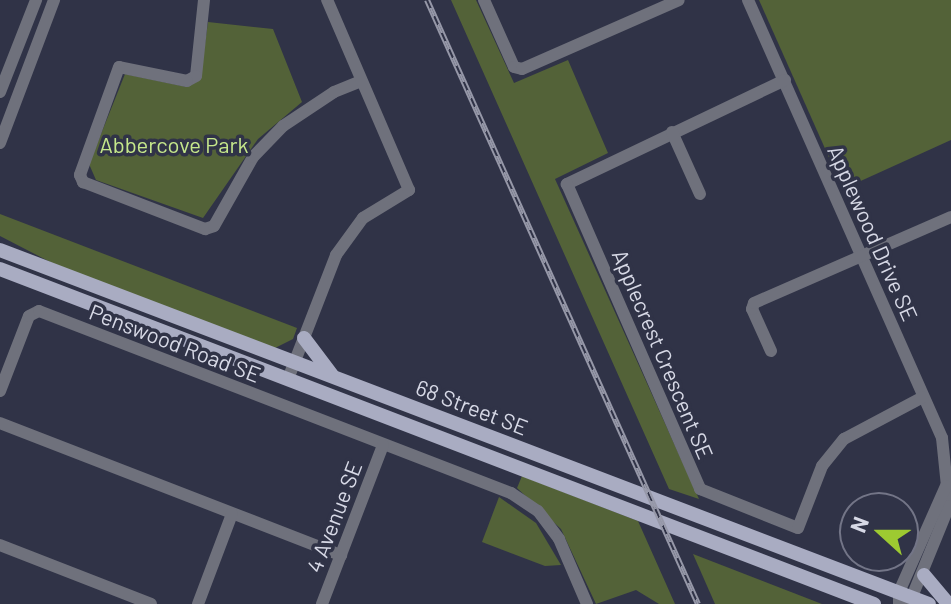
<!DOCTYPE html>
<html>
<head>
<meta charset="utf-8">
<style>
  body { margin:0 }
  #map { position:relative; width:951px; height:604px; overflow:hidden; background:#303347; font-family:Barlow,sans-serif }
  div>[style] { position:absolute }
  .green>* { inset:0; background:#536238 }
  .minor>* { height:12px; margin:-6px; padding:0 6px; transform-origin:6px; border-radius:6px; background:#6f717c }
  .major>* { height:14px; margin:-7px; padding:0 7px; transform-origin:7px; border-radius:7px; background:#a9acc2 }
  .rail>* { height:6px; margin-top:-3px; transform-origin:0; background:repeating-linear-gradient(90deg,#303347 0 9px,#9698a8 0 18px); box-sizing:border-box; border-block:2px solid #9698a8 }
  span { translate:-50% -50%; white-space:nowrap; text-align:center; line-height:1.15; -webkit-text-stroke:7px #303347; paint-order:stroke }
  .park-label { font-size:22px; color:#c5e78b }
  .street-label { font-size:22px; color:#d7d9e6 }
  .north { position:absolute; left:839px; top:492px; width:80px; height:80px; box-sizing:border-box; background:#303347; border:2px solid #737587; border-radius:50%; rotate:291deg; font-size:22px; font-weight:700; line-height:32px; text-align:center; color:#d7d9e6 }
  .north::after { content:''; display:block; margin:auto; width:28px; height:36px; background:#9dca31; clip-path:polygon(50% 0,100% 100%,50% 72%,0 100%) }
</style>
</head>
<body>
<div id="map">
  <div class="green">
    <i style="clip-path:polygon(451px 0,476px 0,514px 83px,568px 60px,608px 153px,555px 179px,699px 499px,669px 489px)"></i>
    <i style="clip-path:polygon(759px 0,951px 0,951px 140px,843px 189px)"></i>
    <i style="clip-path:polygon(208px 22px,273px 29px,302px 102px,258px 139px,203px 218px,96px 180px,89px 164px,125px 74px,187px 87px,200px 80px)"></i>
    <i style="clip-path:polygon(0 214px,297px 328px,293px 339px,275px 348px,58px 266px,0 236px)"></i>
    <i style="clip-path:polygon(522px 476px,638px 521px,675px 604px,659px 604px,636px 590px,596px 604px,561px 529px,517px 488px)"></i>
    <i style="clip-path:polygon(499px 497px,536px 523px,561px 565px,545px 566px,482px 542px)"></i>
    <i style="clip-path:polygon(693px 554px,822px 604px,715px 604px)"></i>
  </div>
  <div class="minor">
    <i style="left:204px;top:0;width:76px;rotate:96deg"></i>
    <i style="left:196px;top:76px;width:10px;rotate:151deg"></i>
    <i style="left:187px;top:81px;width:69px;rotate:-168.4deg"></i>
    <i style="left:119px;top:67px;width:115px;rotate:109.9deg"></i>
    <i style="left:80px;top:175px;width:8px;rotate:67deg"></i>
    <i style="left:83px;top:182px;width:131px;rotate:21.1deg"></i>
    <i style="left:205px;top:229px;width:9px;rotate:-18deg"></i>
    <i style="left:214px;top:226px;width:79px;rotate:-60.5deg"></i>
    <i style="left:253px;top:157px;width:43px;rotate:-45.9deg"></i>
    <i style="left:283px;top:126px;width:61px;rotate:-33.7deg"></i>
    <i style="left:334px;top:92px;width:29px;rotate:-22deg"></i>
    <i style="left:484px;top:0;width:73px;rotate:65.9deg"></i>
    <i style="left:514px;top:67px;width:8px;rotate:14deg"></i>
    <i style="left:522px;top:69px;width:171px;rotate:-23.7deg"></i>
    <i style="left:748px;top:0;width:479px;rotate:66.1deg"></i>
    <i style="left:942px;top:438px;width:68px;rotate:84.1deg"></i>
    <i style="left:949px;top:506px;width:106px;rotate:112.2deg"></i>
    <i style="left:785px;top:80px;width:242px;rotate:154.5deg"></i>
    <i style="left:567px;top:184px;width:333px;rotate:66.4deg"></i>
    <i style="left:700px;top:489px;width:105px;rotate:21.7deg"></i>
    <i style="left:798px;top:528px;width:66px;rotate:-68.8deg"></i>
    <i style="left:822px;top:466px;width:35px;rotate:-51deg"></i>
    <i style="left:844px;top:439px;width:89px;rotate:-28deg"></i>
    <i style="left:0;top:92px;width:99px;rotate:-68.6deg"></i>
    <i style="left:672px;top:132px;width:68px;rotate:65.7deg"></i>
    <i style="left:0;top:143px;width:153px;rotate:-69.3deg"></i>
    <i style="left:771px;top:351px;width:46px;rotate:-114.3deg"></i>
    <i style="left:752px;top:309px;width:6px;rotate:-72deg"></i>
    <i style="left:754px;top:303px;width:215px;rotate:-23.6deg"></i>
    <i style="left:288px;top:379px;width:133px;rotate:-68.8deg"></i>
    <i style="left:336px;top:255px;width:46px;rotate:-53.9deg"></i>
    <i style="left:363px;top:218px;width:54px;rotate:-31.3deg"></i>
    <i style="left:409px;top:190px;width:207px;rotate:-113.3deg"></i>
    <i style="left:0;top:391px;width:80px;rotate:-68.9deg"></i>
    <i style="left:29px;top:316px;width:11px;rotate:-27deg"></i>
    <i style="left:39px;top:311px;width:506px;rotate:21.09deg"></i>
    <i style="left:511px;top:493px;width:32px;rotate:34deg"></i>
    <i style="left:538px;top:511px;width:35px;rotate:53deg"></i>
    <i style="left:559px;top:539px;width:71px;rotate:66.7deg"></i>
    <i style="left:0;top:423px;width:366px;rotate:21.2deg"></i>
    <i style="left:0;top:545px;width:162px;rotate:21.3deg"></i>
    <i style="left:198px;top:604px;width:96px;rotate:-69.3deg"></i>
    <i style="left:322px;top:604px;width:170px;rotate:-69deg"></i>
    <i style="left:899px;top:604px;width:12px;rotate:-90deg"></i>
    <i style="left:899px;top:592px;width:116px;rotate:-66.1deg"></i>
  </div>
  <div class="major">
    <i style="left:0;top:250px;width:994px;rotate:20.86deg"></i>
    <i style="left:0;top:269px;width:936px;rotate:20.97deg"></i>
    <i style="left:304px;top:338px;width:46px;rotate:52.9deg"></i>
    <i style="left:924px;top:575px;width:38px;rotate:50deg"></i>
  </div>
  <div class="rail">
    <i style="left:427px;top:0;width:662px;rotate:65.84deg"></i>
  </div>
  <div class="park-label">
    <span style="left:174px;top:145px">Abbercove Park</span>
  </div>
  <div class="street-label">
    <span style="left:873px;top:233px;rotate:66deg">Applewood Drive SE</span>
    <span style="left:175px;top:343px;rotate:21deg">Penswood Road SE</span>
    <span style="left:663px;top:354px;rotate:67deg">Applecrest Crescent SE</span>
    <span style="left:472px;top:407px;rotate:21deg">68 Street SE</span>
    <span style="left:334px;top:517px;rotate:-69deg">4 Avenue SE</span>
  </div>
  <div class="north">N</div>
</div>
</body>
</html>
